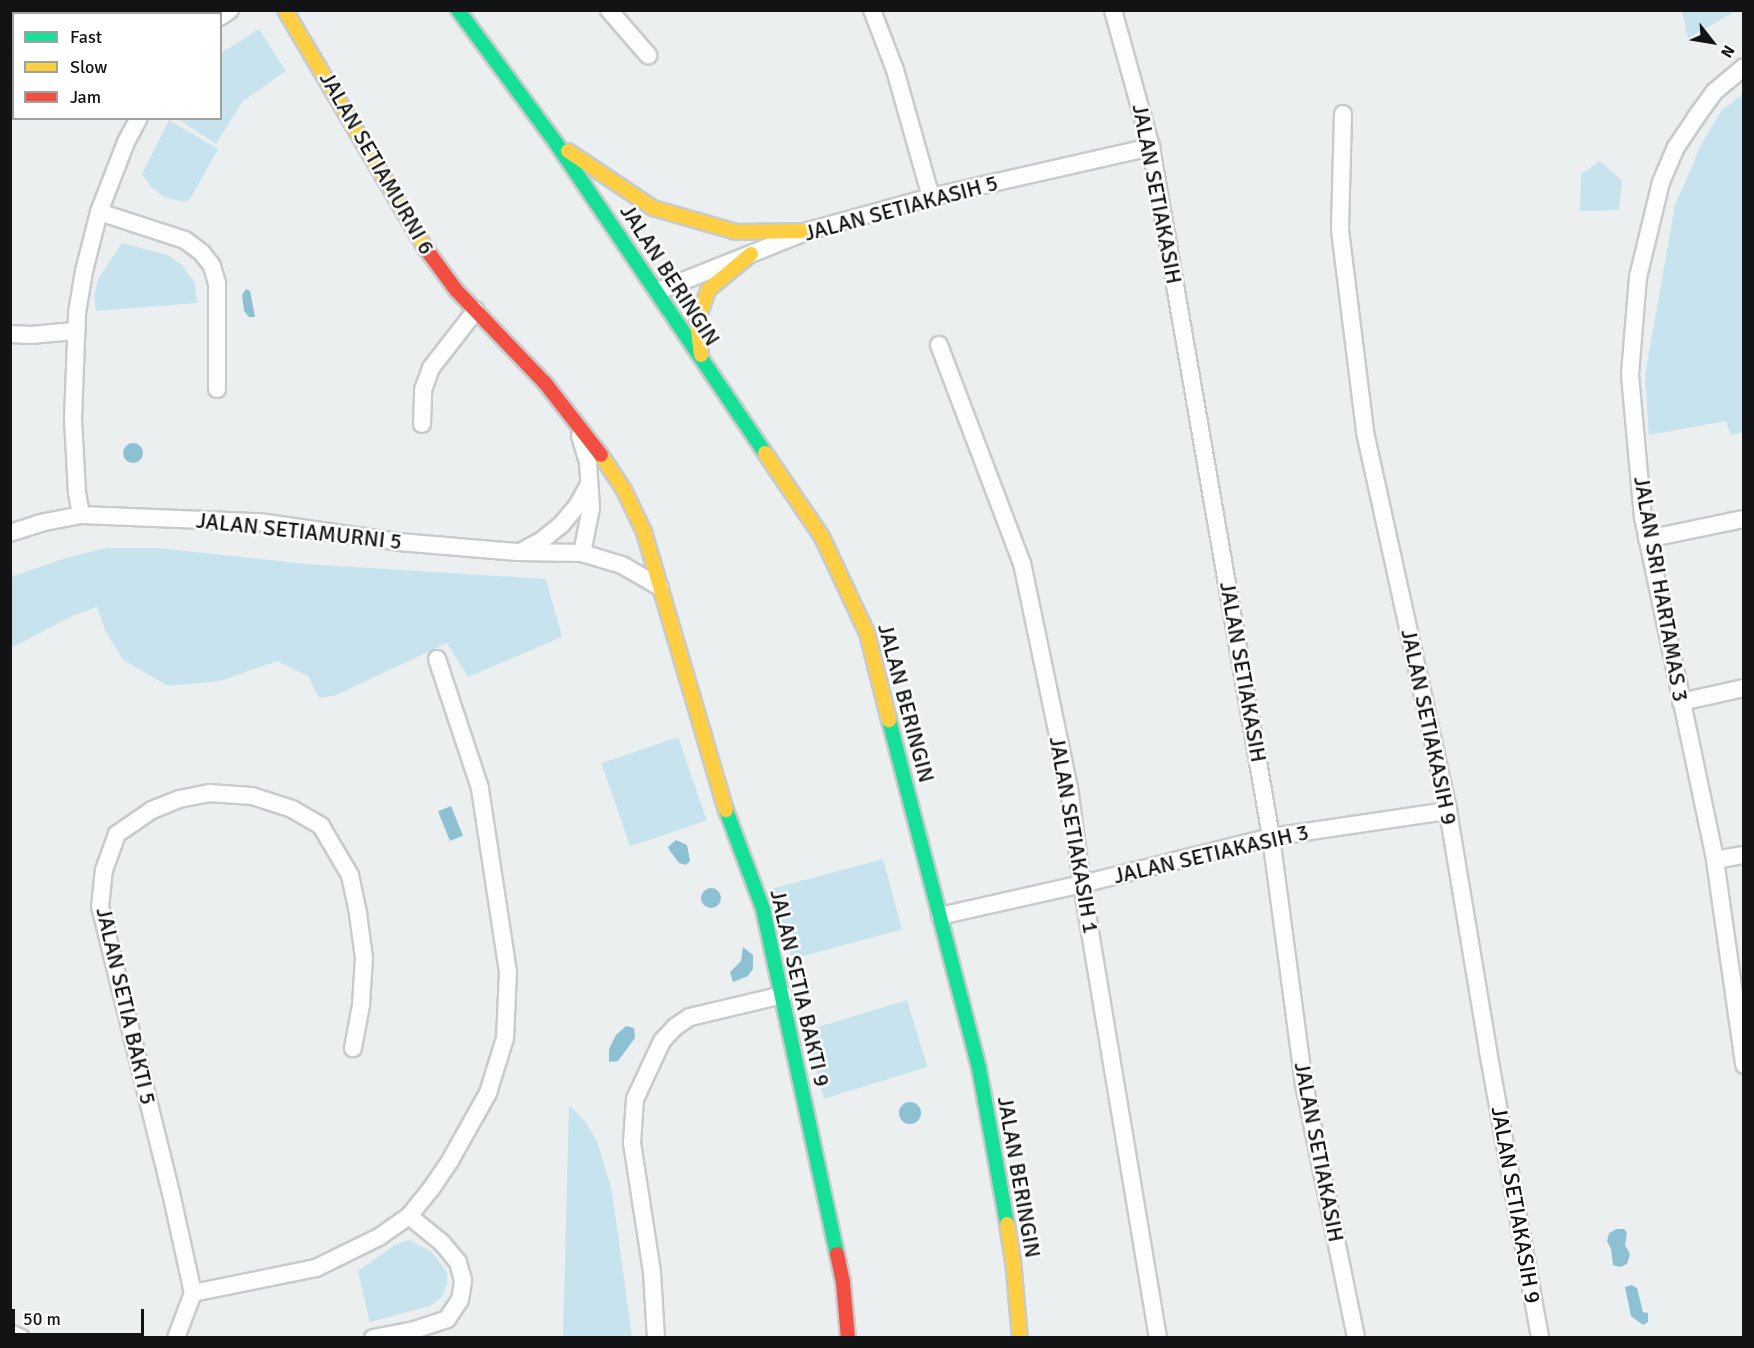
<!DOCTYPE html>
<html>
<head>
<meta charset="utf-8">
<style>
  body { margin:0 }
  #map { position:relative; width:1754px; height:1348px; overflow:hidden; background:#eceff0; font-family:Signika,sans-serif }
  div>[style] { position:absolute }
  .green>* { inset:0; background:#c6e3ee; transform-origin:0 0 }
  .water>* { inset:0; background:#8ec0d3; transform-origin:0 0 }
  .round { border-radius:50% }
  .roads { filter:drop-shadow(2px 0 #c8cacb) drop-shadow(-2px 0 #c8cacb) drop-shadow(0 2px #c8cacb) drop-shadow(0 -2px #c8cacb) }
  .street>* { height:16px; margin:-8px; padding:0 8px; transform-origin:8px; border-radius:8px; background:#fcfdfd }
  .fast>* { height:14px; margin:-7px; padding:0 7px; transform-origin:7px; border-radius:7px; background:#16e098 }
  .slow>* { height:14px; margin:-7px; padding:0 7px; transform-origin:7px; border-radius:7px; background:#ffcf43 }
  .jam>* { height:14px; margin:-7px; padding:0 7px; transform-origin:7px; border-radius:7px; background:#f24e42 }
  span { translate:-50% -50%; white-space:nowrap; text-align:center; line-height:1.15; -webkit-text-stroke:5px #fff; paint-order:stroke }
  .street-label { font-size:22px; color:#121314 }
  .frame { position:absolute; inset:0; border:12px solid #121314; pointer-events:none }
  .legend { position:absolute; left:12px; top:12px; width:210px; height:108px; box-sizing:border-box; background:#fff; border:2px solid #a0a1a1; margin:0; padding:8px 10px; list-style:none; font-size:18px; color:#121314 }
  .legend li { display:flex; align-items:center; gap:12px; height:30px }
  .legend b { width:30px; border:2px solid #a0a1a1 }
  .north { position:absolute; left:1682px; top:12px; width:60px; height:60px; -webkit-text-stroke:4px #fff; paint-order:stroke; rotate:121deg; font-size:16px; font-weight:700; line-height:24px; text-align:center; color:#121314 }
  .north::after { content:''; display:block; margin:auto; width:21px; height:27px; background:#121314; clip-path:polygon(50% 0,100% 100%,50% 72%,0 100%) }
  .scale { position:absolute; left:12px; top:1309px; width:132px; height:27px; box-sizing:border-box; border:3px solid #121314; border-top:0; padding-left:8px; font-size:18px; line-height:21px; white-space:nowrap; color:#121314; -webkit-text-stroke:4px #fff; paint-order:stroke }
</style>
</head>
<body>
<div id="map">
  <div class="green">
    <i style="clip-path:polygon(1682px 11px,1682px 10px,1736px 11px,1688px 38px)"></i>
    <i style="clip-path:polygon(259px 29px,286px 71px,243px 101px,216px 144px,178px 119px,220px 118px,221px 53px)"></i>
    <i style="clip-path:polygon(1743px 94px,1743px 432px,1731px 435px,1726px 421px,1649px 435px,1645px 375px,1675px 205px,1702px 143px,1721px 111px)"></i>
    <i style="clip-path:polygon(169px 120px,218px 149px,190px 199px,184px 202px,164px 197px,152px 188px,142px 174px)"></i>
    <i style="clip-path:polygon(1600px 161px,1622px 181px,1619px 210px,1580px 211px,1581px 174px)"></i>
    <i style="clip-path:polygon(122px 243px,168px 255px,182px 265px,195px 283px,197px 303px,96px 311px,94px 295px,98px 279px)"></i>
    <i style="clip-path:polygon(107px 548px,157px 548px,307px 564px,546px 579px,562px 637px,468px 677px,447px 643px,336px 695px,319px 698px,308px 676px,277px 661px,220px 681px,168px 686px,123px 660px,105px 630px,97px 607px,72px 616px,11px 648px,11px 577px,69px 557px)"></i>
    <i style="left:678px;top:737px;width:88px;height:81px;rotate:71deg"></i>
    <i style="left:883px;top:859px;width:73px;height:114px;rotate:75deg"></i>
    <i style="left:907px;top:1000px;width:70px;height:108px;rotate:73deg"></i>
    <i style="clip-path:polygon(569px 1105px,585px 1121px,597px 1141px,612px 1191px,632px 1337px,563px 1337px)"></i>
    <i style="clip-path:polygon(409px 1240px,431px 1251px,447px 1272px,447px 1283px,442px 1297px,430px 1306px,370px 1322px,358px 1271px,395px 1245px)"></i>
  </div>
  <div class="water">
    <i style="clip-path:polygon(246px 289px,250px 291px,255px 317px,249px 317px,244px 311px,242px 295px)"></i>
    <i class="round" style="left:123px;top:443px;width:20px;height:20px"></i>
    <i style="left:451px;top:806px;width:32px;height:14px;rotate:68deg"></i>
    <i style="clip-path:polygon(676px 840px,687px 845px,690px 861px,686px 865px,679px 863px,670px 851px,668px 847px)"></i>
    <i class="round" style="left:701px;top:888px;width:20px;height:20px"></i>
    <i style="clip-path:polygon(743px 947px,753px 955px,753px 969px,748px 976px,733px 982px,730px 972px,741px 961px)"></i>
    <i style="clip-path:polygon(626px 1026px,634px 1028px,635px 1038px,618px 1061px,609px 1062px,609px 1049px,616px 1035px)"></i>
    <i class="round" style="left:899px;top:1102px;width:22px;height:22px"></i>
    <i style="clip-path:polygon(1617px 1229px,1624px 1229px,1627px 1233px,1625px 1245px,1630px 1254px,1627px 1264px,1620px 1267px,1613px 1265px,1611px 1249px,1607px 1241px,1609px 1233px)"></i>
    <i style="clip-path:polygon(1632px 1285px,1637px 1288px,1643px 1312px,1648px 1313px,1648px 1322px,1643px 1325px,1631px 1316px,1625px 1287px)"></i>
  </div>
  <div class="roads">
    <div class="street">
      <i style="left:15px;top:10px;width:11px;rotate:22deg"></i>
      <i style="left:609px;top:10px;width:60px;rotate:49.1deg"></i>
      <i style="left:872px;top:10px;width:64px;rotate:69deg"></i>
      <i style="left:895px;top:70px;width:132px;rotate:74.2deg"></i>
      <i style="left:1113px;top:10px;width:142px;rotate:74.5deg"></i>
      <i style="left:1151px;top:147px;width:700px;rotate:80.13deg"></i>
      <i style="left:1271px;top:837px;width:249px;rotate:82.4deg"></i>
      <i style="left:1304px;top:1084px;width:259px;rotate:78.4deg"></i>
      <i style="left:220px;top:17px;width:12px;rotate:-35deg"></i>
      <i style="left:1744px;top:67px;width:38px;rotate:140deg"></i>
      <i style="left:1715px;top:91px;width:34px;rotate:126deg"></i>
      <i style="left:1695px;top:119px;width:34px;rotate:124deg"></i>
      <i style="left:1676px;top:147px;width:38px;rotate:113deg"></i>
      <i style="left:1661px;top:182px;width:98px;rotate:103.6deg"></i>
      <i style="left:1638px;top:277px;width:98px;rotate:94.7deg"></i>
      <i style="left:1630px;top:375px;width:143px;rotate:84.8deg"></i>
      <i style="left:1643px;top:517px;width:350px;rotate:78.1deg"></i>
      <i style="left:1715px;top:860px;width:207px;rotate:81.9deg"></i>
      <i style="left:1343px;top:114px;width:116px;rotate:91.5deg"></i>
      <i style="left:1340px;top:230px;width:204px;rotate:82.9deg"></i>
      <i style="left:1365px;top:432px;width:388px;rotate:77.6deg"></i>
      <i style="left:1448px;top:811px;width:243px;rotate:80.5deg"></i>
      <i style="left:1488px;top:1051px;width:292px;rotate:79.7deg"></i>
      <i style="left:99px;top:212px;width:90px;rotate:18deg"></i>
      <i style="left:185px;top:240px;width:21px;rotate:37deg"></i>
      <i style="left:202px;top:253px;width:16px;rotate:52deg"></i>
      <i style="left:212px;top:266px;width:18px;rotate:74deg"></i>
      <i style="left:217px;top:283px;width:106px;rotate:90deg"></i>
      <i style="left:658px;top:291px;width:162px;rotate:-21.8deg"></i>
      <i style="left:808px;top:231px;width:128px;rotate:-15.5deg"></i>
      <i style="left:931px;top:197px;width:226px;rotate:-12.8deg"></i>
      <i style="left:10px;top:334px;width:21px;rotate:3deg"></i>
      <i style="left:31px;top:335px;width:43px;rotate:-5.3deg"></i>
      <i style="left:939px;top:345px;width:233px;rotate:69.2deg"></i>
      <i style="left:1022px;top:563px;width:229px;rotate:78.2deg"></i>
      <i style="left:1069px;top:787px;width:98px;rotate:82.4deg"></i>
      <i style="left:1082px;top:884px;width:460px;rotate:80.5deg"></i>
      <i style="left:422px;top:424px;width:34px;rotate:-88deg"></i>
      <i style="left:423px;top:390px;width:23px;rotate:-70deg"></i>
      <i style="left:431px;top:368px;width:73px;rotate:-52.2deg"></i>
      <i style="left:580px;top:436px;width:28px;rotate:73deg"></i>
      <i style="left:588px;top:463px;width:45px;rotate:86.2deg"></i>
      <i style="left:591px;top:508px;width:46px;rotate:101.3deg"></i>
      <i style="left:81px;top:515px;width:22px;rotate:-100deg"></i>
      <i style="left:77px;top:493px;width:74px;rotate:-93.1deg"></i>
      <i style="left:73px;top:419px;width:106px;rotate:-87.8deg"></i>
      <i style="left:77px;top:313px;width:43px;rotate:-80.5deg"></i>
      <i style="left:84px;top:271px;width:61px;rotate:-75.7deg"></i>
      <i style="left:99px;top:212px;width:75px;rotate:-68.9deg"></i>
      <i style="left:126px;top:142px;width:27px;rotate:-62deg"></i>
      <i style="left:10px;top:533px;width:32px;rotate:-18deg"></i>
      <i style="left:40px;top:523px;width:42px;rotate:-11deg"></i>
      <i style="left:81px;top:515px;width:178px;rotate:2.3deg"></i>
      <i style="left:259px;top:522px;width:141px;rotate:8.1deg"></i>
      <i style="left:399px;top:542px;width:119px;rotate:4.8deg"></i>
      <i style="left:518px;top:552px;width:64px;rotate:0.9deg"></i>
      <i style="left:582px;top:553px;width:42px;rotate:16.7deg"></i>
      <i style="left:622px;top:565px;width:44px;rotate:30.1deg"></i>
      <i style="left:1647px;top:539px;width:99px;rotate:-11.7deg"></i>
      <i style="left:522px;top:551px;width:21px;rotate:-28deg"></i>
      <i style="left:541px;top:541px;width:26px;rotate:-39deg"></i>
      <i style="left:561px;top:525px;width:25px;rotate:-50deg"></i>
      <i style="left:577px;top:506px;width:25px;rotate:-61deg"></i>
      <i style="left:1681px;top:702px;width:65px;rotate:-12.5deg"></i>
      <i style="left:1715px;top:860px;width:29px;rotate:-10deg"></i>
      <i style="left:940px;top:916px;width:146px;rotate:-12.7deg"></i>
      <i style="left:1082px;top:884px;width:195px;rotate:-14deg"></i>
      <i style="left:1271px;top:837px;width:179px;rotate:-8.4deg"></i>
      <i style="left:193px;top:1293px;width:126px;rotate:-11.5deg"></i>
      <i style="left:316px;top:1268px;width:70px;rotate:-26.2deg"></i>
      <i style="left:379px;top:1237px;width:37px;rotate:-35deg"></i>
      <i style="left:409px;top:1216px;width:35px;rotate:-51deg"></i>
      <i style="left:431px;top:1189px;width:36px;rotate:-56deg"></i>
      <i style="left:451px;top:1159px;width:76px;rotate:-60.7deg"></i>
      <i style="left:488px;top:1093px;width:58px;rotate:-72.8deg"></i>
      <i style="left:505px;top:1038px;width:66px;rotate:-87.4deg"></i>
      <i style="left:508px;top:972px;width:186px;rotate:-98.7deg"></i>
      <i style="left:480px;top:788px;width:136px;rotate:-108.4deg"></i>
      <i style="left:10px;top:1333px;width:12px;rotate:24deg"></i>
      <i style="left:176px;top:1338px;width:48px;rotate:-69.3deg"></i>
      <i style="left:193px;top:1293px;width:102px;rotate:-102.4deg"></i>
      <i style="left:171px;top:1193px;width:295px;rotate:-103.9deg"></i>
      <i style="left:100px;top:907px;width:37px;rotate:-84deg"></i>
      <i style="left:104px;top:870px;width:38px;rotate:-70deg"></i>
      <i style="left:117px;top:834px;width:42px;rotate:-34.4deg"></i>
      <i style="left:152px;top:810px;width:29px;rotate:-22deg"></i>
      <i style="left:179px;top:799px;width:31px;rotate:-11deg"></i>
      <i style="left:209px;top:793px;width:43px;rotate:4deg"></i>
      <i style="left:252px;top:796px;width:42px;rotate:18deg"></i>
      <i style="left:292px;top:809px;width:34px;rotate:30deg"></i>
      <i style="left:321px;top:826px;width:57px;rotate:59.4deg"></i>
      <i style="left:350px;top:875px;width:40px;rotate:78deg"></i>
      <i style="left:358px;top:914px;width:44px;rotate:82.2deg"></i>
      <i style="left:364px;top:958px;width:47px;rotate:93.7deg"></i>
      <i style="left:361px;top:1005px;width:44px;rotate:100.5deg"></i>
      <i style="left:373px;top:1338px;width:42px;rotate:-11deg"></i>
      <i style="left:414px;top:1330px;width:35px;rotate:-18deg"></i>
      <i style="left:447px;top:1319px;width:23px;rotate:-56deg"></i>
      <i style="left:460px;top:1300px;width:20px;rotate:-81deg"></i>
      <i style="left:463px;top:1280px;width:19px;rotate:-106deg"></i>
      <i style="left:458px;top:1262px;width:26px;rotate:-130deg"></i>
      <i style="left:441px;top:1242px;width:41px;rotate:-140.9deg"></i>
      <i style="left:656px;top:1338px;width:66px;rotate:-93.5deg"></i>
      <i style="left:652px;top:1272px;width:131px;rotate:-98.8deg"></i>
      <i style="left:632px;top:1143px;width:44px;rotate:-86.1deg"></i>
      <i style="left:635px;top:1099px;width:64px;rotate:-65deg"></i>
      <i style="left:662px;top:1041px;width:19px;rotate:-47deg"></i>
      <i style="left:675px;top:1027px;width:18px;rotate:-34deg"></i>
      <i style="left:690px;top:1017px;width:96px;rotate:-13.3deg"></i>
    </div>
    <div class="fast">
      <i style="left:458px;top:10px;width:165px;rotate:53.6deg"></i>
      <i style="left:556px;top:143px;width:374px;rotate:56deg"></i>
      <i style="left:889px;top:720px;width:359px;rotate:75.5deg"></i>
      <i style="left:979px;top:1068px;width:158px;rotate:79.8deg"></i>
      <i style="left:726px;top:810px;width:106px;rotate:69.5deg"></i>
      <i style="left:763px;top:909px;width:353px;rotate:77.9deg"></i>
    </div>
    <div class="slow">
      <i style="left:285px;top:10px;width:277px;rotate:59.5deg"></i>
      <i style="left:568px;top:151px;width:102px;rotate:33.8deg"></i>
      <i style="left:653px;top:208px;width:86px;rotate:16.1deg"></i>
      <i style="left:736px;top:232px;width:72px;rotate:-0.8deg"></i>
      <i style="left:701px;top:355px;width:34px;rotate:-97deg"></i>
      <i style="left:697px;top:321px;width:33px;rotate:-70deg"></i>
      <i style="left:708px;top:290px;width:56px;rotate:-39.9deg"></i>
      <i style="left:765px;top:453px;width:102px;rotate:55.8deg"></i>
      <i style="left:822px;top:537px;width:106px;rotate:64.9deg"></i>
      <i style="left:867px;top:633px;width:90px;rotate:75.8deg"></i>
      <i style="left:601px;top:455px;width:42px;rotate:56.7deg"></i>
      <i style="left:624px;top:490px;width:47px;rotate:64.5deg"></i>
      <i style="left:644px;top:532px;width:290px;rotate:73.6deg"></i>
      <i style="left:1007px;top:1224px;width:36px;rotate:81deg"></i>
      <i style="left:1013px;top:1260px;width:78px;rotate:84.9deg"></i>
    </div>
    <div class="jam">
      <i style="left:426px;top:249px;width:51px;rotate:53.8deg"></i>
      <i style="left:456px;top:290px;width:129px;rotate:46.3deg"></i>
      <i style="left:545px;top:383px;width:91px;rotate:52.1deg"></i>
      <i style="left:837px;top:1254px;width:29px;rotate:78deg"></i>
      <i style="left:843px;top:1282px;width:56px;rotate:84.9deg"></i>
    </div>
  </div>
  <div class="street-label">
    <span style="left:377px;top:163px;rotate:60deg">JALAN SETIAMURNI 6</span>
    <span style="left:1157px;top:194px;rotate:79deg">JALAN SETIAKASIH</span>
    <span style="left:901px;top:208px;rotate:-15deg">JALAN SETIAKASIH 5</span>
    <span style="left:670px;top:275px;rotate:57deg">JALAN BERINGIN</span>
    <span style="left:299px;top:531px;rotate:6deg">JALAN SETIAMURNI 5</span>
    <span style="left:1661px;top:589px;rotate:80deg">JALAN SRI HARTAMAS 3</span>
    <span style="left:1243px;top:672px;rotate:80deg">JALAN SETIAKASIH</span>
    <span style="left:906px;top:703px;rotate:75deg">JALAN BERINGIN</span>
    <span style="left:1429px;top:727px;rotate:78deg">JALAN SETIAKASIH 9</span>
    <span style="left:1074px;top:835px;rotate:80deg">JALAN SETIAKASIH 1</span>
    <span style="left:1211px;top:854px;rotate:-13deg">JALAN SETIAKASIH 3</span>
    <span style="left:800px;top:988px;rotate:77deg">JALAN SETIA BAKTI 9</span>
    <span style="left:126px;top:1006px;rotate:77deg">JALAN SETIA BAKTI 5</span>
    <span style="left:1319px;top:1152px;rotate:79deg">JALAN SETIAKASIH</span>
    <span style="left:1019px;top:1177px;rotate:80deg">JALAN BERINGIN</span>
    <span style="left:1516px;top:1205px;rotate:80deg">JALAN SETIAKASIH 9</span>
  </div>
  <div class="frame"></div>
  <ul class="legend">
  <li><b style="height:8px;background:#16e098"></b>Fast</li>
  <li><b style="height:8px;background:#ffcf43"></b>Slow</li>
  <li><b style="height:8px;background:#f24e42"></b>Jam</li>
  </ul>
  <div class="north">N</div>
  <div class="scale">50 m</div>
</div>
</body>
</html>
